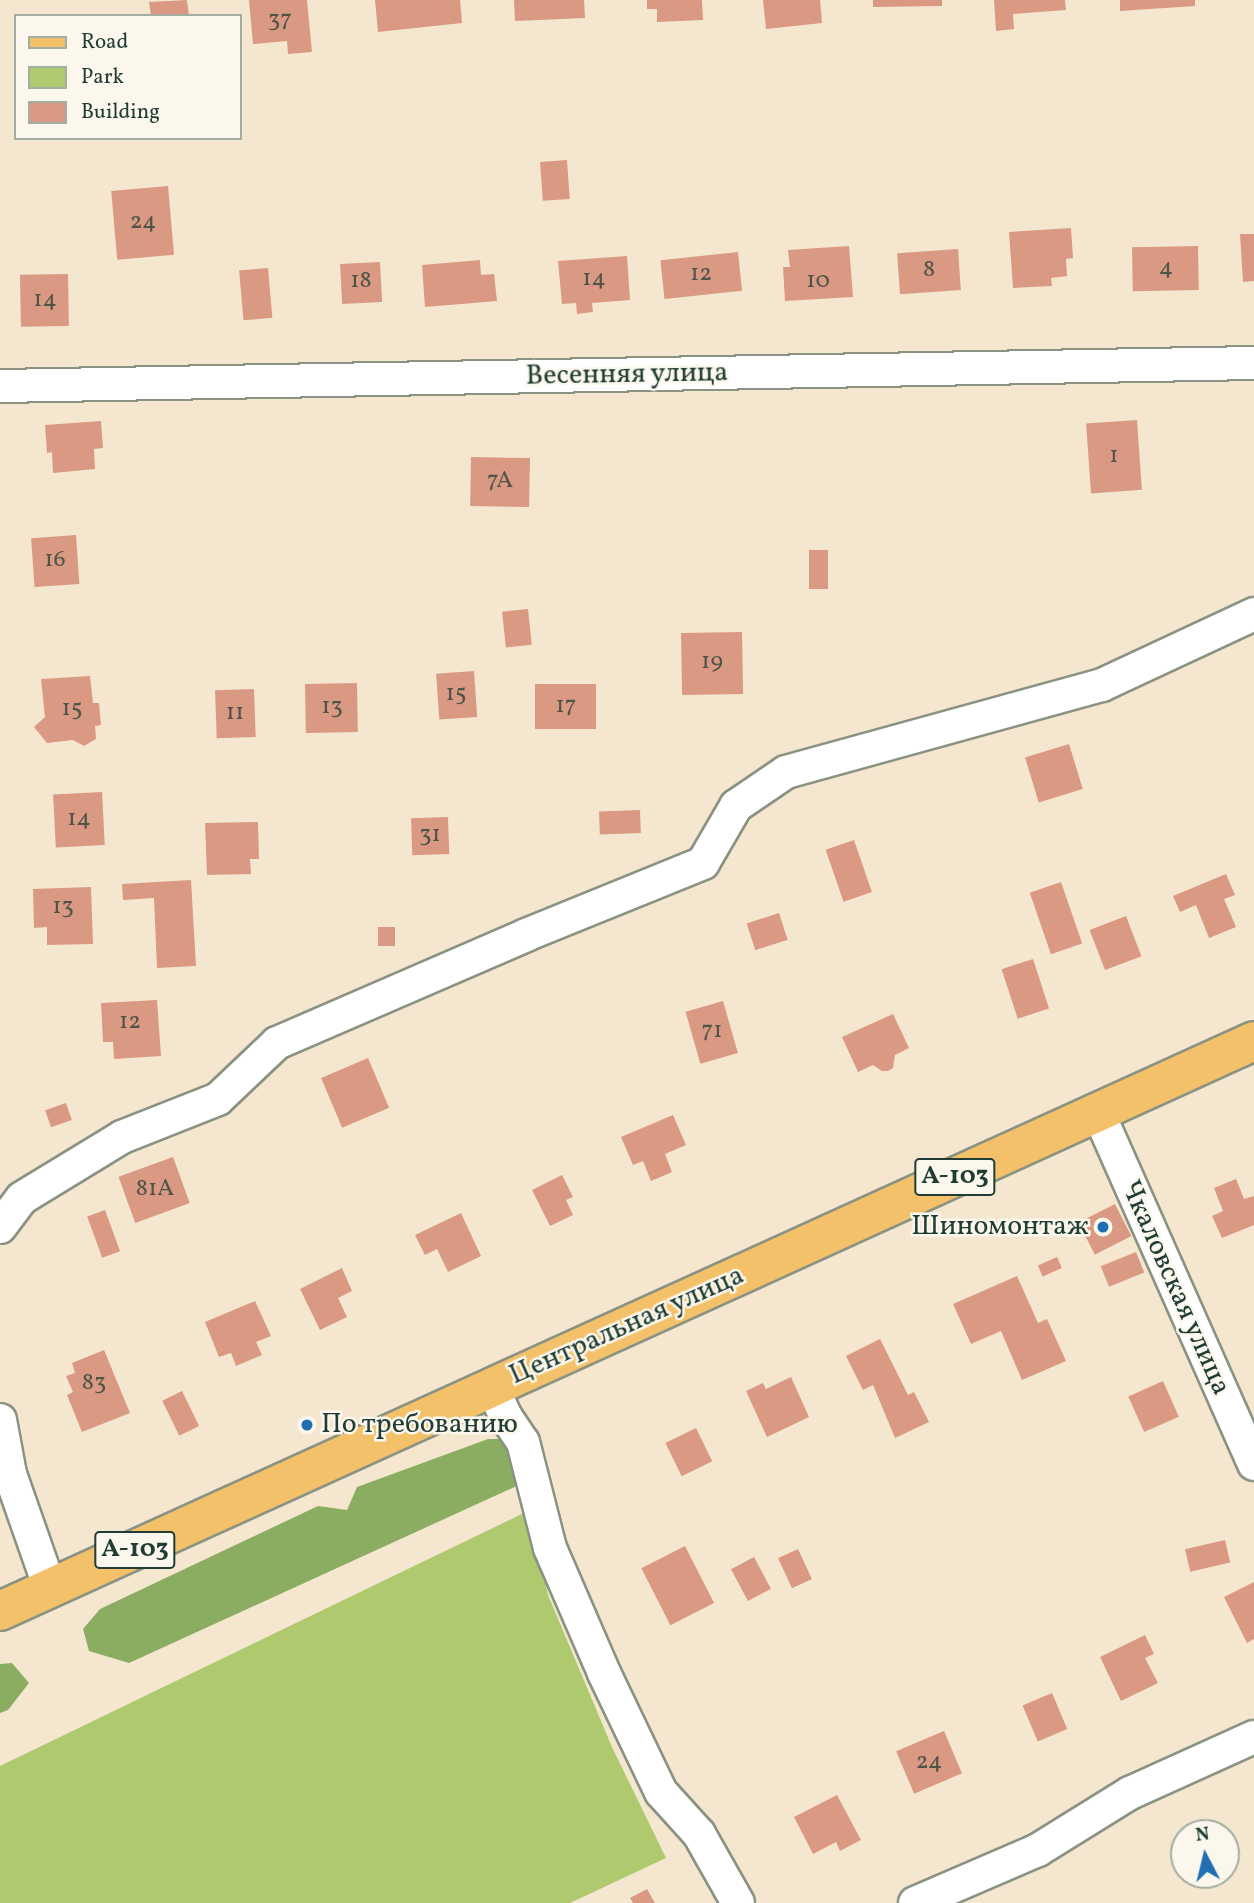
<!DOCTYPE html>
<html>
<head>
<meta charset="utf-8">
<style>
  body { margin:0 }
  #map { position:relative; width:1254px; height:1903px; overflow:hidden; background:#f5e7cf; font-family:Vollkorn,serif }
  div>[style] { position:absolute }
  .green>* { inset:0; background:#afc96f }
  .forest>* { inset:0; background:#8bad62 }
  .building>* { inset:0; background:#da9983; transform-origin:0 0 }
  .roads { filter:drop-shadow(2px 0 #8a9282) drop-shadow(-2px 0 #8a9282) drop-shadow(0 2px #8a9282) drop-shadow(0 -2px #8a9282) }
  .minor>* { height:32px; margin:-16px; padding:0 16px; transform-origin:16px; border-radius:16px; background:#fff }
  .major>* { height:38px; margin:-19px; padding:0 19px; transform-origin:19px; border-radius:19px; background:#f4c16b }
  .dots>* { width:19px; height:19px; translate:-50% -50%; box-sizing:border-box; border:4px solid #fbf7ec; border-radius:50% }
  span { translate:-50% -50%; white-space:nowrap; text-align:center; line-height:1.15; -webkit-text-stroke:5px #fbf7ec; paint-order:stroke }
  .number-label { font-size:24px; color:#4e5448 }
  .number-label span { -webkit-text-stroke-width:0 }
  .shield-label span { padding:2px 5px; background:#fbf7ec; border:2px solid; border-radius:5px; -webkit-text-stroke-width:0 }
  .shield-label { font-size:26px; color:#1f3d34; font-weight:700 }
  .street-label { font-size:28px; color:#1f3d34 }
  .poi-label { font-size:28px; color:#1f3d34 }
  .right { translate:-100% -50%; text-align:right }
  .left { translate:0 -50%; text-align:left }
  .legend { position:absolute; left:14px; top:14px; width:228px; height:126px; box-sizing:border-box; background:#fbf7ec; border:2px solid #a3ada2; margin:0; padding:9px 12px; list-style:none; font-size:21px; color:#1f3d34 }
  .legend li { display:flex; align-items:center; gap:14px; height:35px }
  .legend b { width:35px; border:2px solid #a3ada2 }
  .north { position:absolute; left:1170px; top:1819px; width:70px; height:70px; box-sizing:border-box; background:#fbf7ec; border:2px solid #a3ada2; border-radius:50%; rotate:353deg; font-size:19px; font-weight:700; line-height:28px; text-align:center; color:#1f3d34 }
  .north::after { content:''; display:block; margin:auto; width:24px; height:32px; background:#1f6fb2; clip-path:polygon(50% 0,100% 100%,50% 72%,0 100%) }
</style>
</head>
<body>
<div id="map">
  <div class="green">
    <i style="clip-path:polygon(530px 1510px,548px 1595px,612px 1747px,666px 1858px,570px 1903px,0 1903px,0 1766px)"></i>
  </div>
  <div class="forest">
    <i style="clip-path:polygon(488px 1439px,512px 1439px,521px 1484px,129px 1663px,89px 1651px,83px 1629px,100px 1609px,318px 1506px,347px 1510px,357px 1487px)"></i>
    <i style="clip-path:polygon(12px 1663px,29px 1683px,8px 1710px,0 1713px,0 1664px)"></i>
  </div>
  <div class="building">
    <i style="clip-path:polygon(187px 0,189px 16px,151px 16px,149px 2px)"></i>
    <i style="clip-path:polygon(249px 0,307px 0,312px 52px,288px 54px,287px 41px,253px 44px)"></i>
    <i style="clip-path:polygon(375px 0,460px 0,462px 23px,378px 32px)"></i>
    <i style="clip-path:polygon(514px 0,584px 0,585px 18px,515px 21px)"></i>
    <i style="clip-path:polygon(647px 0,702px 0,703px 20px,657px 22px,657px 9px,647px 9px)"></i>
    <i style="clip-path:polygon(763px 0,820px 0,822px 23px,766px 29px)"></i>
    <i style="clip-path:polygon(873px 0,942px 0,942px 6px,873px 7px)"></i>
    <i style="clip-path:polygon(994px 0,1065px 0,1066px 10px,1013px 14px,1014px 29px,996px 31px)"></i>
    <i style="clip-path:polygon(1120px 0,1195px 0,1195px 6px,1120px 11px)"></i>
    <i style="left:567px;top:160px;width:39px;height:27px;rotate:86deg"></i>
    <i style="left:168px;top:186px;width:69px;height:57px;rotate:85deg"></i>
    <i style="clip-path:polygon(1071px 228px,1073px 258px,1066px 259px,1067px 276px,1051px 278px,1052px 286px,1013px 288px,1009px 232px)"></i>
    <i style="clip-path:polygon(1240px 234px,1254px 234px,1254px 281px,1243px 282px)"></i>
    <i style="clip-path:polygon(849px 246px,853px 297px,785px 301px,783px 267px,790px 267px,788px 250px)"></i>
    <i style="left:1198px;top:246px;width:44px;height:66px;rotate:89deg"></i>
    <i style="left:958px;top:249px;width:41px;height:61px;rotate:86deg"></i>
    <i style="left:738px;top:252px;width:39px;height:78px;rotate:84deg"></i>
    <i style="clip-path:polygon(627px 256px,630px 300px,592px 303px,593px 312px,577px 314px,576px 303px,562px 304px,558px 261px)"></i>
    <i style="clip-path:polygon(480px 260px,481px 275px,494px 274px,497px 301px,425px 307px,422px 265px)"></i>
    <i style="left:380px;top:262px;width:40px;height:40px;rotate:87deg"></i>
    <i style="left:268px;top:268px;width:50px;height:29px;rotate:85deg"></i>
    <i style="left:68px;top:274px;width:52px;height:48px;rotate:89deg"></i>
    <i style="left:1137px;top:420px;width:70px;height:51px;rotate:86deg"></i>
    <i style="clip-path:polygon(101px 421px,103px 448px,94px 449px,95px 469px,53px 473px,52px 452px,47px 453px,45px 425px)"></i>
    <i style="left:471px;top:457px;width:59px;height:49px;rotate:1deg"></i>
    <i style="left:76px;top:535px;width:49px;height:45px;rotate:86deg"></i>
    <i style="left:809px;top:550px;width:19px;height:39px"></i>
    <i style="left:528px;top:609px;width:36px;height:26px;rotate:84deg"></i>
    <i style="left:742px;top:632px;width:62px;height:61px;rotate:89deg"></i>
    <i style="left:474px;top:671px;width:46px;height:38px;rotate:86deg"></i>
    <i style="clip-path:polygon(90px 676px,93px 703px,99px 703px,101px 725px,95px 726px,96px 739px,84px 746px,73px 740px,47px 743px,34px 727px,45px 717px,41px 679px)"></i>
    <i style="left:357px;top:683px;width:49px;height:52px;rotate:89deg"></i>
    <i style="left:535px;top:684px;width:61px;height:45px"></i>
    <i style="left:254px;top:689px;width:48px;height:39px;rotate:88deg"></i>
    <i style="left:1069px;top:744px;width:47px;height:46px;rotate:73deg"></i>
    <i style="left:102px;top:792px;width:53px;height:49px;rotate:87deg"></i>
    <i style="left:640px;top:810px;width:23px;height:41px;rotate:88deg"></i>
    <i style="left:448px;top:817px;width:37px;height:37px;rotate:88deg"></i>
    <i style="clip-path:polygon(258px 822px,259px 859px,250px 859px,251px 874px,207px 875px,205px 823px)"></i>
    <i style="left:854px;top:840px;width:55px;height:30px;rotate:71deg"></i>
    <i style="clip-path:polygon(1226px 874px,1235px 895px,1224px 899px,1236px 927px,1209px 938px,1196px 905px,1180px 912px,1173px 896px)"></i>
    <i style="clip-path:polygon(191px 880px,196px 966px,157px 968px,154px 898px,123px 900px,122px 884px)"></i>
    <i style="left:1061px;top:882px;width:65px;height:33px;rotate:71deg"></i>
    <i style="clip-path:polygon(91px 887px,93px 944px,47px 945px,47px 927px,34px 928px,33px 889px)"></i>
    <i style="left:779px;top:913px;width:28px;height:34px;rotate:72deg"></i>
    <i style="left:1126px;top:916px;width:43px;height:39px;rotate:69deg"></i>
    <i style="left:378px;top:927px;width:17px;height:19px"></i>
    <i style="left:1033px;top:959px;width:52px;height:33px;rotate:72deg"></i>
    <i style="clip-path:polygon(157px 1000px,161px 1056px,114px 1059px,113px 1042px,103px 1042px,101px 1003px)"></i>
    <i style="left:723px;top:1001px;width:54px;height:39px;rotate:74deg"></i>
    <i style="clip-path:polygon(893px 1014px,909px 1048px,895px 1055px,893px 1068px,888px 1071px,882px 1071px,873px 1065px,858px 1072px,842px 1037px)"></i>
    <i style="left:368px;top:1058px;width:54px;height:51px;rotate:67deg"></i>
    <i style="left:66px;top:1103px;width:18px;height:22px;rotate:71deg"></i>
    <i style="clip-path:polygon(673px 1115px,686px 1145px,665px 1154px,672px 1172px,651px 1181px,643px 1161px,633px 1165px,621px 1137px)"></i>
    <i style="left:173px;top:1157px;width:49px;height:58px;rotate:70deg"></i>
    <i style="clip-path:polygon(562px 1175px,573px 1197px,566px 1200px,573px 1215px,550px 1226px,532px 1190px)"></i>
    <i style="clip-path:polygon(1236px 1179px,1244px 1199px,1254px 1196px,1254px 1225px,1222px 1238px,1212px 1216px,1223px 1211px,1214px 1188px)"></i>
    <i style="left:1115px;top:1204px;width:36px;height:41px;rotate:63deg"></i>
    <i style="left:105px;top:1210px;width:44px;height:19px;rotate:70deg"></i>
    <i style="clip-path:polygon(461px 1213px,481px 1256px,448px 1272px,437px 1249px,425px 1255px,415px 1235px)"></i>
    <i style="left:1136px;top:1252px;width:22px;height:38px;rotate:68deg"></i>
    <i style="left:1057px;top:1257px;width:12px;height:21px;rotate:66deg"></i>
    <i style="clip-path:polygon(342px 1268px,352px 1291px,338px 1298px,347px 1317px,320px 1330px,300px 1289px)"></i>
    <i style="clip-path:polygon(1017px 1276px,1038px 1323px,1047px 1319px,1066px 1361px,1022px 1380px,1001px 1331px,971px 1344px,953px 1304px)"></i>
    <i style="clip-path:polygon(255px 1301px,271px 1336px,256px 1342px,262px 1355px,236px 1366px,231px 1353px,219px 1357px,205px 1322px)"></i>
    <i style="clip-path:polygon(880px 1339px,908px 1395px,914px 1392px,929px 1422px,895px 1438px,873px 1385px,863px 1390px,846px 1356px)"></i>
    <i style="clip-path:polygon(104px 1350px,130px 1413px,82px 1432px,67px 1395px,73px 1392px,66px 1376px,75px 1373px,72px 1363px)"></i>
    <i style="clip-path:polygon(791px 1377px,809px 1417px,767px 1437px,746px 1391px,763px 1383px,766px 1389px)"></i>
    <i style="left:1163px;top:1381px;width:39px;height:38px;rotate:66deg"></i>
    <i style="left:182px;top:1391px;width:39px;height:22px;rotate:64deg"></i>
    <i style="left:696px;top:1428px;width:37px;height:34px;rotate:64deg"></i>
    <i style="left:1225px;top:1540px;width:23px;height:41px;rotate:77deg"></i>
    <i style="left:685px;top:1546px;width:64px;height:49px;rotate:63deg"></i>
    <i style="left:798px;top:1549px;width:33px;height:22px;rotate:65deg"></i>
    <i style="left:754px;top:1557px;width:36px;height:26px;rotate:62deg"></i>
    <i style="clip-path:polygon(1254px 1582px,1254px 1639px,1247px 1643px,1224px 1597px)"></i>
    <i style="clip-path:polygon(1145px 1635px,1154px 1654px,1145px 1658px,1158px 1683px,1121px 1701px,1100px 1657px)"></i>
    <i style="left:1052px;top:1693px;width:39px;height:32px;rotate:67deg"></i>
    <i style="left:944px;top:1731px;width:46px;height:52px;rotate:67deg"></i>
    <i style="clip-path:polygon(837px 1795px,861px 1840px,840px 1851px,836px 1842px,813px 1854px,794px 1817px)"></i>
    <i style="clip-path:polygon(647px 1889px,655px 1903px,633px 1903px,630px 1898px)"></i>
  </div>
  <div class="roads">
    <div class="minor">
      <i style="left:0;top:386px;width:1254px;rotate:-1.05deg"></i>
      <i style="left:1098px;top:1112px;width:385px;rotate:66.1deg"></i>
      <i style="left:0;top:1227px;width:36px;rotate:-53deg"></i>
      <i style="left:22px;top:1198px;width:117px;rotate:-31.4deg"></i>
      <i style="left:122px;top:1137px;width:103px;rotate:-21.6deg"></i>
      <i style="left:218px;top:1099px;width:81px;rotate:-43.5deg"></i>
      <i style="left:277px;top:1043px;width:271px;rotate:-23.4deg"></i>
      <i style="left:526px;top:935px;width:191px;rotate:-22.1deg"></i>
      <i style="left:703px;top:863px;width:66px;rotate:-59.9deg"></i>
      <i style="left:736px;top:806px;width:60px;rotate:-34.2deg"></i>
      <i style="left:786px;top:772px;width:328px;rotate:-15.4deg"></i>
      <i style="left:1102px;top:685px;width:168px;rotate:-25deg"></i>
      <i style="left:492px;top:1387px;width:33px;rotate:65deg"></i>
      <i style="left:506px;top:1417px;width:30px;rotate:56deg"></i>
      <i style="left:523px;top:1442px;width:109px;rotate:75.7deg"></i>
      <i style="left:550px;top:1548px;width:136px;rotate:66.6deg"></i>
      <i style="left:604px;top:1673px;width:132px;rotate:64.4deg"></i>
      <i style="left:661px;top:1792px;width:57px;rotate:47.9deg"></i>
      <i style="left:699px;top:1834px;width:79px;rotate:60.5deg"></i>
      <i style="left:0;top:1420px;width:55px;rotate:79.5deg"></i>
      <i style="left:10px;top:1474px;width:121px;rotate:70.7deg"></i>
      <i style="left:915px;top:1903px;width:134px;rotate:-23.3deg"></i>
      <i style="left:1038px;top:1850px;width:108px;rotate:-31.8deg"></i>
      <i style="left:1130px;top:1793px;width:136px;rotate:-24.3deg"></i>
    </div>
    <div class="major">
      <i style="left:0;top:1611px;width:1377px;rotate:-24.44deg"></i>
    </div>
  </div>
  <div class="dots">
    <i style="left:1103px;top:1227px;background:#1f6fb2"></i>
    <i style="left:307px;top:1425px;background:#1f6fb2"></i>
  </div>
  <div class="number-label">
    <span style="left:280px;top:21px">37</span>
    <span style="left:143px;top:223px">24</span>
    <span style="left:1166px;top:269px">4</span>
    <span style="left:929px;top:271px">8</span>
    <span style="left:701px;top:275px">12</span>
    <span style="left:594px;top:280px">14</span>
    <span style="left:361px;top:282px">18</span>
    <span style="left:818px;top:282px">10</span>
    <span style="left:45px;top:301px">14</span>
    <span style="left:1114px;top:457px">1</span>
    <span style="left:500px;top:482px">7А</span>
    <span style="left:55px;top:561px">16</span>
    <span style="left:712px;top:663px">19</span>
    <span style="left:456px;top:695px">15</span>
    <span style="left:566px;top:707px">17</span>
    <span style="left:332px;top:708px">13</span>
    <span style="left:72px;top:710px">15</span>
    <span style="left:235px;top:714px">11</span>
    <span style="left:79px;top:820px">14</span>
    <span style="left:430px;top:836px">31</span>
    <span style="left:63px;top:908px">13</span>
    <span style="left:130px;top:1023px">12</span>
    <span style="left:712px;top:1032px">71</span>
    <span style="left:155px;top:1190px">81А</span>
    <span style="left:94px;top:1384px">83</span>
    <span style="left:929px;top:1763px">24</span>
  </div>
  <div class="shield-label">
    <span style="left:955px;top:1177px">А-103</span>
    <span style="left:135px;top:1550px">А-103</span>
  </div>
  <div class="street-label">
    <span style="left:627px;top:375px;rotate:-1deg">Весенняя улица</span>
    <span style="left:1175px;top:1288px;rotate:66deg">Чкаловская улица</span>
    <span style="left:627px;top:1326px;rotate:-24deg">Центральная улица</span>
  </div>
  <div class="poi-label">
    <span class="right" style="left:1089px;top:1227px">Шиномонтаж</span>
    <span class="left" style="left:321px;top:1425px">По требованию</span>
  </div>
  <ul class="legend">
  <li><b style="height:9px;background:#f4c16b"></b>Road</li>
  <li><b style="height:19px;background:#afc96f"></b>Park</li>
  <li><b style="height:19px;background:#da9983"></b>Building</li>
  </ul>
  <div class="north">N</div>
</div>
</body>
</html>
